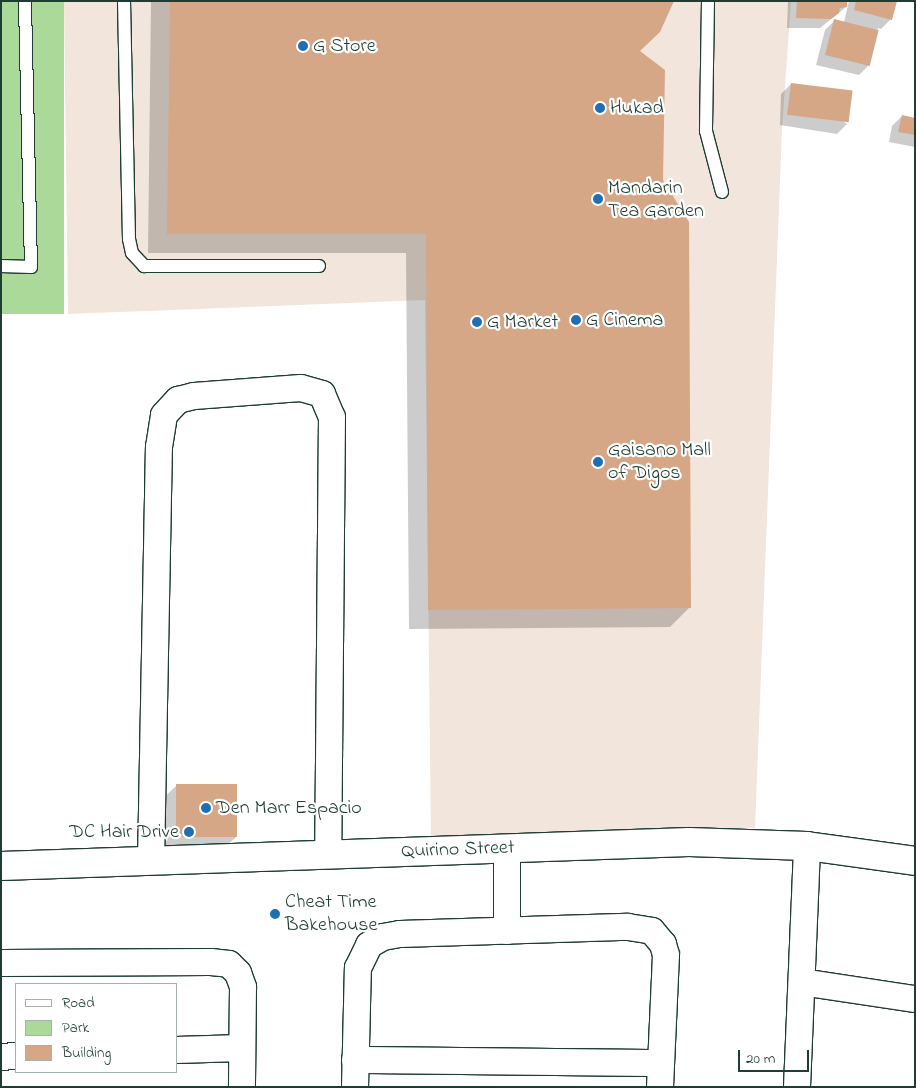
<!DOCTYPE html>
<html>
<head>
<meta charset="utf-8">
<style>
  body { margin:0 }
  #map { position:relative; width:916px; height:1088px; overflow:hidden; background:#fff; font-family:"Indie Flower",sans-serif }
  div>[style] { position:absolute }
  .built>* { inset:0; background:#f2e5db }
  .green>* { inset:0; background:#aad999; transform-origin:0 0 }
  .shadow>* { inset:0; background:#0003 }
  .building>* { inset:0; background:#d5a787; transform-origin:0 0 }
  .roads { filter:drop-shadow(1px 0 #1f3d34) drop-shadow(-1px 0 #1f3d34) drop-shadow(0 1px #1f3d34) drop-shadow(0 -1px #1f3d34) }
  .service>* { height:12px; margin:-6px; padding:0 6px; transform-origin:6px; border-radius:6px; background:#fff }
  .minor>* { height:26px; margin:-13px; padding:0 13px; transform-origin:13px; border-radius:13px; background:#fff }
  .tertiary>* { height:28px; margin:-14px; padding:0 14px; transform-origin:14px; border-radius:14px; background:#fff }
  .dots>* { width:14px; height:14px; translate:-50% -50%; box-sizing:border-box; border:2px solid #fff; border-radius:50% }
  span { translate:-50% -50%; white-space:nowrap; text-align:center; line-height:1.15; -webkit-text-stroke:4.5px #fff; paint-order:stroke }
  .poi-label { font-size:20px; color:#1f3d34 }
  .left { translate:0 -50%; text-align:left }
  .right { translate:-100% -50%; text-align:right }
  .street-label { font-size:20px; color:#1f3d34 }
  .frame { position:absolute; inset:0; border:2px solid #1f3d34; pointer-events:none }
  .legend { position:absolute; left:15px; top:983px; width:162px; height:90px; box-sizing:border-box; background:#fff; border:1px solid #a5b1ae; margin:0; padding:6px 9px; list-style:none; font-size:15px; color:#1f3d34 }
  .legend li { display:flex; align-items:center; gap:10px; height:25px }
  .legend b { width:25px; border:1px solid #a5b1ae }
  .scale { position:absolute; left:738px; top:1050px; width:71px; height:22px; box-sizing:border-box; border:2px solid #1f3d34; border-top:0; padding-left:6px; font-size:15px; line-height:18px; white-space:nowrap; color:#1f3d34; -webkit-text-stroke:4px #fff; paint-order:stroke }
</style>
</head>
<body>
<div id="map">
  <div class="built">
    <i style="clip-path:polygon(64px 1px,791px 1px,782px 129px,755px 828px,594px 831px,431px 841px,425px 300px,68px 314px)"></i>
  </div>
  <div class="green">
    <i style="left:1px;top:1px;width:63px;height:313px"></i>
  </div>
  <div class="shadow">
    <i style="clip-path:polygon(151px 1px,672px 1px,659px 31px,638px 51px,661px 181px,690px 607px,670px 627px,409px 629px,406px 253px,148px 253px)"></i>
    <i style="clip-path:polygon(788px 1px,846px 1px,846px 7px,820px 28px,787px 28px)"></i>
    <i style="clip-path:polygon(849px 1px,896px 1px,891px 19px,881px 29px,878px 28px,869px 65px,859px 75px,816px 65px,825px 30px,835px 20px,844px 22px)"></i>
    <i style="clip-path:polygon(791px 84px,847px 124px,837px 134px,780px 125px,781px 94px)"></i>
    <i style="clip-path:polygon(902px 116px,915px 119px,915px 147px,889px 142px,892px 126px)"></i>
    <i style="clip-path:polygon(176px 786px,236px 837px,216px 856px,161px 856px,156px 805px)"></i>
  </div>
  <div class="building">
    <i style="clip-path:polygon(170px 1px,674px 1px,660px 32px,640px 51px,665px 70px,663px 180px,689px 222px,691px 608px,428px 610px,426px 234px,167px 234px)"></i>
    <i style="clip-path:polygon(797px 1px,847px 1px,847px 7px,840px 8px,839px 13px,831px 19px,796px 18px)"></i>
    <i style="clip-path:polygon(856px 1px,897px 1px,892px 20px,854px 10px)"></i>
    <i style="left:834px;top:19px;width:46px;height:37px;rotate:14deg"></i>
    <i style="left:791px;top:83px;width:62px;height:32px;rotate:7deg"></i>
    <i style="clip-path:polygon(902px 115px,915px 118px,915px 135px,898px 132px)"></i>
    <i style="clip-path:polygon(176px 784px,237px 784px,237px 837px,180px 837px,176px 831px)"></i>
  </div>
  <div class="roads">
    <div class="service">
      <i style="left:124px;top:1px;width:238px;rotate:88.8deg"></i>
      <i style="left:129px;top:239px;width:14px;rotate:78deg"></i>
      <i style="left:132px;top:253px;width:18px;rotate:47deg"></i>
      <i style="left:144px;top:266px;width:175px"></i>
      <i style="left:708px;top:1px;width:130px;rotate:90.9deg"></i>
      <i style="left:706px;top:131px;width:63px;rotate:75.3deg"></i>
      <i style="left:1px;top:266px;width:30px;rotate:2deg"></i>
      <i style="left:31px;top:267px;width:266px;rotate:-91.3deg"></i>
    </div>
    <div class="minor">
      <i style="left:507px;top:848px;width:83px;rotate:90deg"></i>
      <i style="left:151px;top:861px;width:414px;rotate:-88.9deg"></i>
      <i style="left:159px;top:447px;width:32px;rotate:-81deg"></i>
      <i style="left:164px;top:415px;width:21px;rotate:-47deg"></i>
      <i style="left:178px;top:400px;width:16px;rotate:-14deg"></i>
      <i style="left:194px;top:396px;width:107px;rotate:-4.3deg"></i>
      <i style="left:301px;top:388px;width:22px;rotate:16deg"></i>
      <i style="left:322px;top:394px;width:25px;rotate:67deg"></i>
      <i style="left:332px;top:417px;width:438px;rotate:90.5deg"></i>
      <i style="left:1px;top:963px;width:210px;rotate:-0.3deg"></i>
      <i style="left:211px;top:962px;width:18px;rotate:6deg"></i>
      <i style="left:229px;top:964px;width:13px;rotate:45deg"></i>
      <i style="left:238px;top:973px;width:15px;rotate:70deg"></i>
      <i style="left:243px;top:987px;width:100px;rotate:90.6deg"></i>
      <i style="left:802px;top:982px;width:114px;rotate:8.6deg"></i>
      <i style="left:176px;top:1050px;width:66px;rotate:-1.7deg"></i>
      <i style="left:1px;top:1057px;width:15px;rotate:-4deg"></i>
      <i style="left:355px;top:1060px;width:306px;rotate:0.6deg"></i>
      <i style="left:355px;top:1087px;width:119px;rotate:-88.6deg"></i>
      <i style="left:358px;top:968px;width:25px;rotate:-64deg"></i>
      <i style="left:369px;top:945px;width:16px;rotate:-30deg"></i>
      <i style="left:383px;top:937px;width:17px;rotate:-10deg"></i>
      <i style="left:400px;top:934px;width:228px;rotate:-1.8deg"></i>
      <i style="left:628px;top:927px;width:24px;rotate:9deg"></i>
      <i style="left:652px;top:931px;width:17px;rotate:50deg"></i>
      <i style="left:663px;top:944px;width:11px;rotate:75deg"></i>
      <i style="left:666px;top:955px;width:132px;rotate:92.6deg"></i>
      <i style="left:797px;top:1087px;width:241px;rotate:-87.6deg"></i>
    </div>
    <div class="tertiary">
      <i style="left:1px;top:866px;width:688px;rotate:-2deg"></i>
      <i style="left:689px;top:842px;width:118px;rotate:1.9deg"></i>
      <i style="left:807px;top:846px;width:109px;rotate:7.9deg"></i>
    </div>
  </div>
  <div class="dots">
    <i style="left:303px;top:46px;background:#1f6fb2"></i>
    <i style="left:600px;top:108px;background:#1f6fb2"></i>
    <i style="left:598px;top:199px;background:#1f6fb2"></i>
    <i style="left:576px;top:320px;background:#1f6fb2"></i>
    <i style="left:477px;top:322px;background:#1f6fb2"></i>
    <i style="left:598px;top:462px;background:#1f6fb2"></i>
    <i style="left:206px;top:808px;background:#1f6fb2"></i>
    <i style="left:189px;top:832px;background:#1f6fb2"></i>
    <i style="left:275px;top:914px;background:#1f6fb2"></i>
  </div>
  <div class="poi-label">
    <span class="left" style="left:313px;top:46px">G Store</span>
    <span class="left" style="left:610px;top:108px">Hukad</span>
    <span class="left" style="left:608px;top:200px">Mandarin<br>Tea Garden</span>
    <span class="left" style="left:586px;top:320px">G Cinema</span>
    <span class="left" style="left:487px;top:322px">G Market</span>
    <span class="left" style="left:608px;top:462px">Gaisano Mall<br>of Digos</span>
    <span class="left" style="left:216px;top:808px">Den Marr Espacio</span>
    <span class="right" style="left:179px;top:832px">DC Hair Drive</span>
    <span class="left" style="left:285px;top:914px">Cheat Time<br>Bakehouse</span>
  </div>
  <div class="street-label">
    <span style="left:458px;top:850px;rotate:-2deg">Quirino Street</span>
  </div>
  <div class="frame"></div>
  <ul class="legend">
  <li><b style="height:6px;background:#fff"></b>Road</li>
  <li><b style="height:14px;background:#aad999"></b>Park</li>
  <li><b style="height:14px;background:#d5a787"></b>Building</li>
  </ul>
  <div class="scale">20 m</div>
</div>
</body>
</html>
